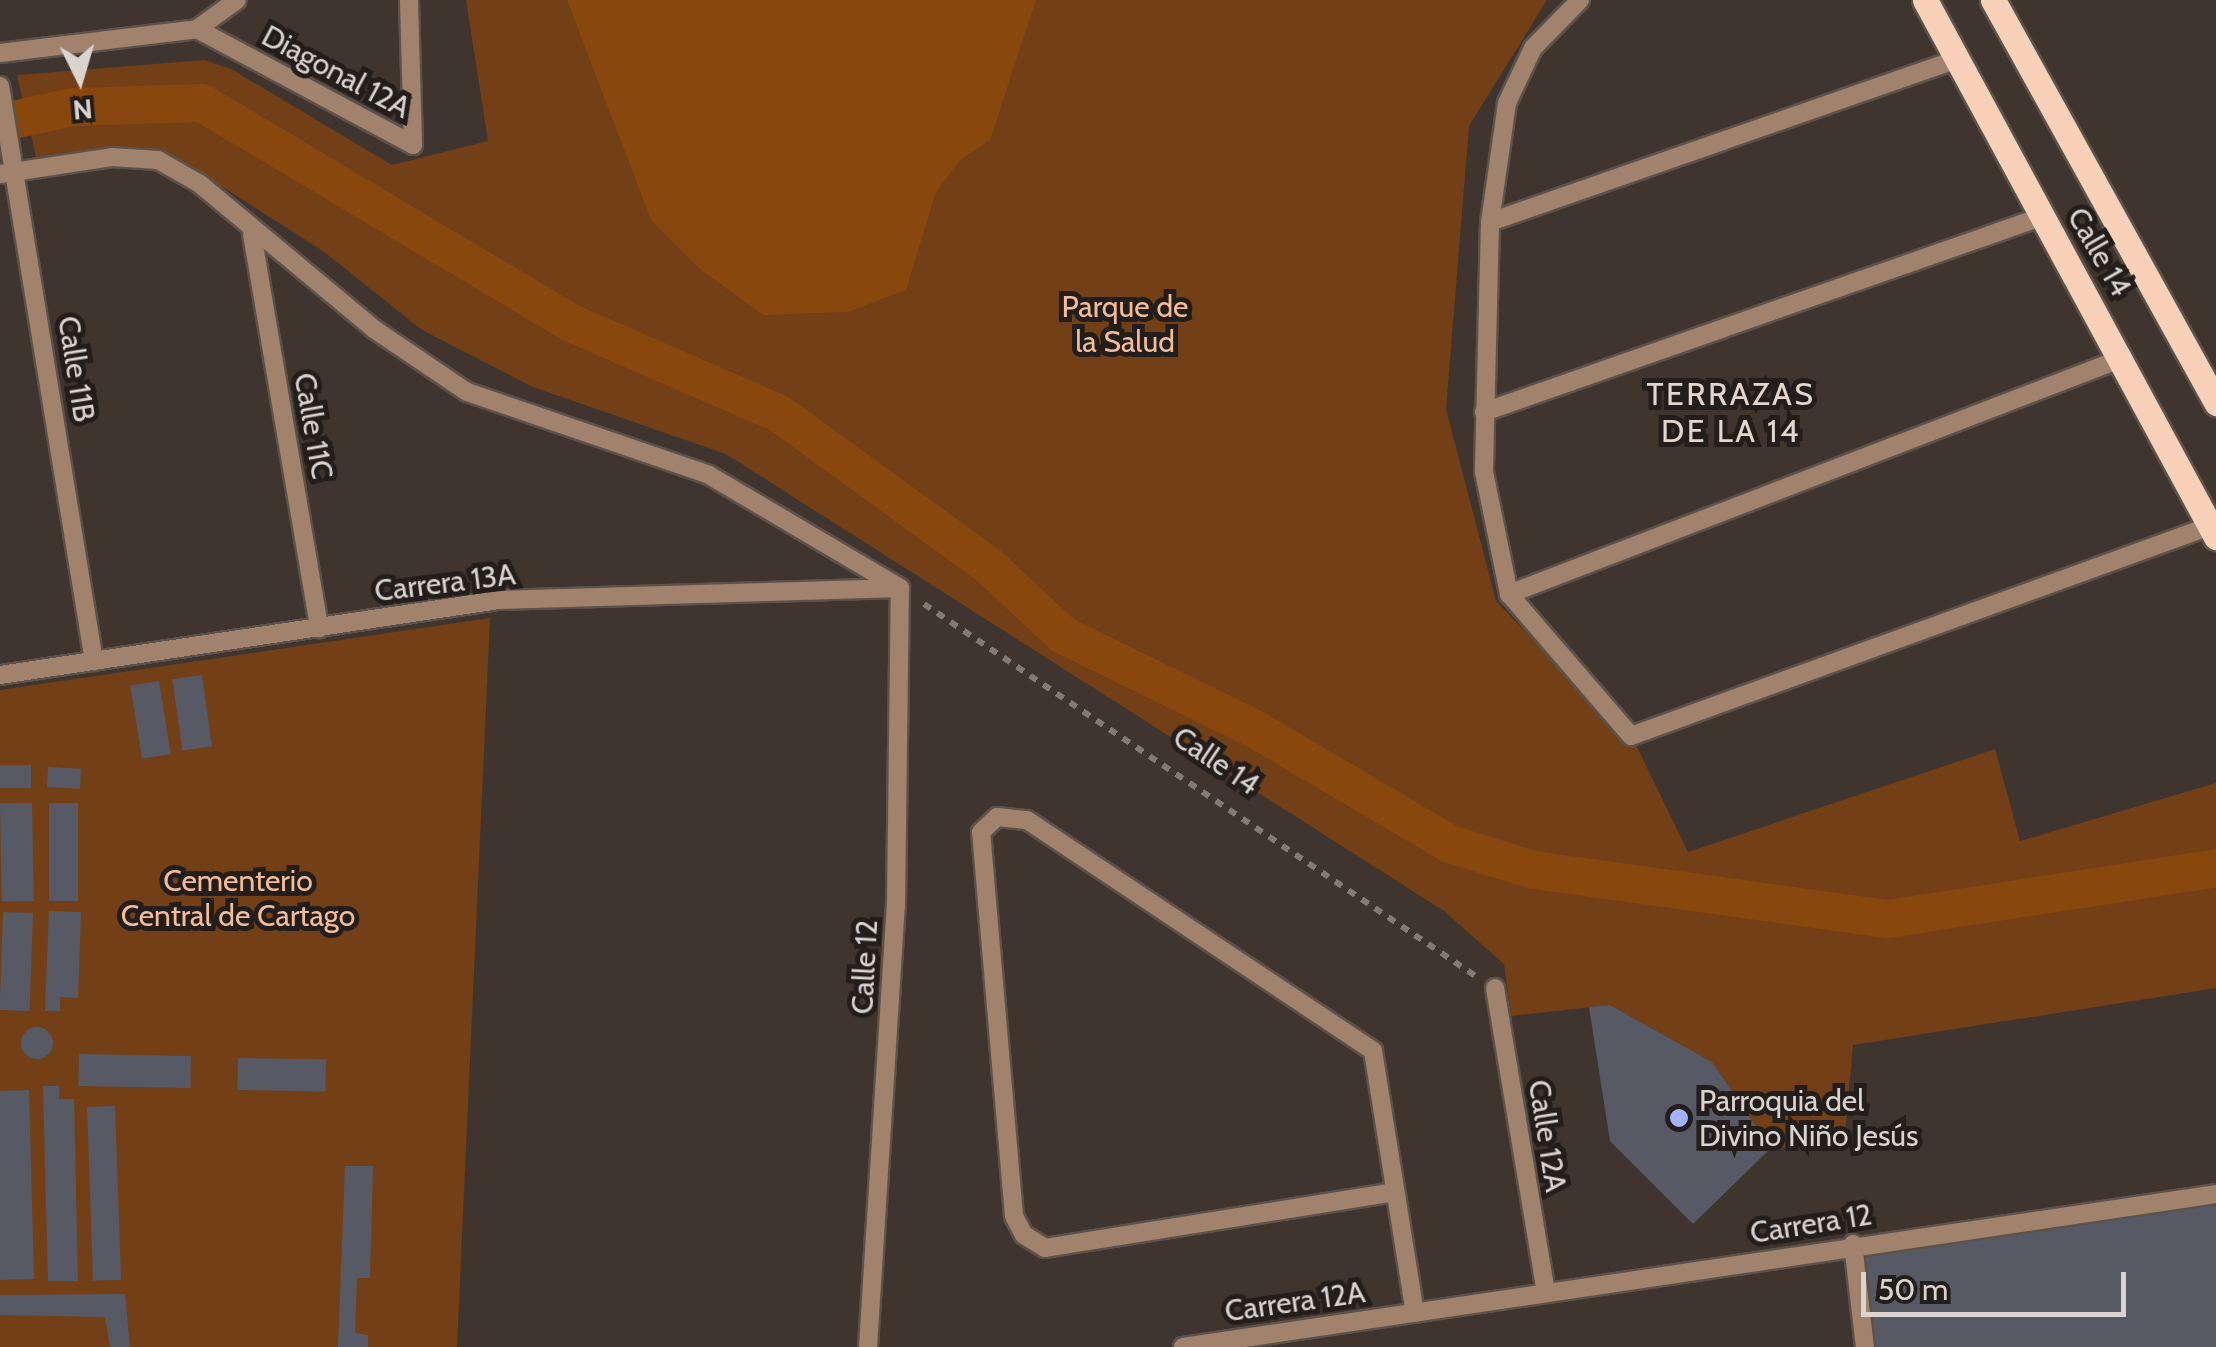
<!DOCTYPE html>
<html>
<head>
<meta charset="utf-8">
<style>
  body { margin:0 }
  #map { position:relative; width:2216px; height:1347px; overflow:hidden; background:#40352e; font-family:Cabin,sans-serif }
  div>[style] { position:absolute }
  .green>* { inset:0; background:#723f16 }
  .water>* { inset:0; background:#88470d }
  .canal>* { height:38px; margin:-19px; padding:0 19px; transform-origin:19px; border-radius:19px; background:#88470d }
  .building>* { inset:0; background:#575a65; transform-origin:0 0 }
  .round { border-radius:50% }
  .path>* { height:6px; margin-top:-3px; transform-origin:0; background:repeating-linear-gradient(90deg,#827a73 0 8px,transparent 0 16px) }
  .roads { filter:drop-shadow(2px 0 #5c524b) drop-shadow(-2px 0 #5c524b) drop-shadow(0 2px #5c524b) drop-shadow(0 -2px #5c524b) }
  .minor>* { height:18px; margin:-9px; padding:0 9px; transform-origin:9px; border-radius:9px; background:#a1826d }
  .major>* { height:25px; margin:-12.5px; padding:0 12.5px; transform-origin:12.5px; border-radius:12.5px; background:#f8d1b8 }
  .dots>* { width:28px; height:28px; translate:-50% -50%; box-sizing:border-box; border:5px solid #231e1b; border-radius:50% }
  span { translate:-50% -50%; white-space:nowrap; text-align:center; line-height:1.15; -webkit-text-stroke:10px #231e1b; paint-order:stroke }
  .street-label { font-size:30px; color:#dad4cf }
  .park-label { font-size:30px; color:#f5bc95 }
  .poi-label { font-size:30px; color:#dad4cf }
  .left { translate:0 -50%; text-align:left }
  .neighbourhood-label { font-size:32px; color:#e3d6cd; letter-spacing:2.5px }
  .north { position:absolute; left:30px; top:30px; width:100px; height:100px; -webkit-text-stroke:8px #231e1b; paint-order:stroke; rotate:175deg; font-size:28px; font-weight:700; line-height:40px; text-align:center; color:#dad4cf }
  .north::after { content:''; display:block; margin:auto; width:35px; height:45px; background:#dad4cf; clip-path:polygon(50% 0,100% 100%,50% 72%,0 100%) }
  .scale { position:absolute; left:1861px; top:1272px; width:265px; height:45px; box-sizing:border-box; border:5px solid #dad4cf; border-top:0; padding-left:12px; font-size:30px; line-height:35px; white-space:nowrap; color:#dad4cf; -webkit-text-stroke:8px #231e1b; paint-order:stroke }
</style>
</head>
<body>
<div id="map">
  <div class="green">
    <i style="clip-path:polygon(466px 0,1547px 0,1469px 126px,1446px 409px,1496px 601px,1637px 747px,1688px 852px,1995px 749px,2020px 841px,2216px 783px,2216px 988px,1853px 1045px,1844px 1144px,1771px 1148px,1712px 1062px,1610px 1005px,1511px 1016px,1504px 964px,1444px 911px,726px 454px,533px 387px,422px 330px,323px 251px,174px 156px,115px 150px,36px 157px,17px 75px,205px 60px,233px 70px,392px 165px,488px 141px)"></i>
    <i style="clip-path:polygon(490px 618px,457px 1347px,0 1347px,0 690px)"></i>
  </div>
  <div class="water">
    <i style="clip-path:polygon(567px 0,1036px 0,990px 140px,960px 160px,936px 192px,906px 290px,848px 312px,763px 315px,700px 269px,651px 220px)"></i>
  </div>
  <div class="canal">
    <i style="left:0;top:123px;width:74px;rotate:-12.5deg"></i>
    <i style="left:72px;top:107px;width:130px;rotate:-1.8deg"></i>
    <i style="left:202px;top:103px;width:430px;rotate:30.8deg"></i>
    <i style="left:571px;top:323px;width:228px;rotate:23.5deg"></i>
    <i style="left:780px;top:414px;width:257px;rotate:36deg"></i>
    <i style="left:988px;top:565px;width:103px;rotate:43deg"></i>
    <i style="left:1063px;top:635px;width:212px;rotate:26.1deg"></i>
    <i style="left:1253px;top:728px;width:229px;rotate:30.5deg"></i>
    <i style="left:1450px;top:844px;width:88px;rotate:17.2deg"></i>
    <i style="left:1534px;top:870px;width:357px;rotate:7.9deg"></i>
    <i style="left:1888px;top:919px;width:332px;rotate:-8.8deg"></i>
  </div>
  <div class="building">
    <i style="left:202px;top:675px;width:72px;height:30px;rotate:82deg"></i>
    <i style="left:159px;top:681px;width:74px;height:29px;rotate:81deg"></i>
    <i style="left:31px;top:765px;width:23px;height:31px;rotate:90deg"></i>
    <i style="left:48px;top:767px;width:33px;height:20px;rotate:3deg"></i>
    <i style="left:32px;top:803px;width:98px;height:32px;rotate:89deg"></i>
    <i style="left:49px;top:803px;width:29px;height:98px"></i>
    <i style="clip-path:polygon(49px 911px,81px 912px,78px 998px,60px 997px,60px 1011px,45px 1011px)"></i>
    <i style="left:3px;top:912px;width:30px;height:98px;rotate:2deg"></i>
    <i style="clip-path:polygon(1610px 1005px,1712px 1062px,1771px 1148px,1693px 1224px,1610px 1141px,1589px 1007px)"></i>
    <i class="round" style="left:21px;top:1027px;width:32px;height:32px"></i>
    <i style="left:79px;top:1054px;width:112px;height:32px;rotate:1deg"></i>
    <i style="left:238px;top:1058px;width:88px;height:32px;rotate:1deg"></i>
    <i style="clip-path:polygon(43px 1086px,59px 1086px,59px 1099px,74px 1099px,78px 1281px,48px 1281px)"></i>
    <i style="clip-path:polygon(29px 1090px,34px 1279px,0 1280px,0 1091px)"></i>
    <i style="left:115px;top:1106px;width:174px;height:28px;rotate:88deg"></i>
    <i style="clip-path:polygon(345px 1166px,373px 1166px,370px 1278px,357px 1278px,355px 1333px,368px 1335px,368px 1347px,338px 1347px)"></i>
    <i style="clip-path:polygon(2216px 1194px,2216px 1347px,1865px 1347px,1853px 1244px)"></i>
    <i style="clip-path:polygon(125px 1294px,130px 1347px,110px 1347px,105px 1317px,0 1315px,0 1295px)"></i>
  </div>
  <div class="path">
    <i style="left:924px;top:604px;width:667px;rotate:34deg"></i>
  </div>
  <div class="roads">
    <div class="minor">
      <i style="left:1580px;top:0;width:67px;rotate:134.4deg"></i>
      <i style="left:1533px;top:48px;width:61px;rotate:115.3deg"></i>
      <i style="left:1507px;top:103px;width:120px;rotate:98.1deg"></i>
      <i style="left:1490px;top:222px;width:250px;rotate:91.4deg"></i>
      <i style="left:1484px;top:472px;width:125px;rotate:78.4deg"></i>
      <i style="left:1509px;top:594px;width:187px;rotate:49.3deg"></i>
      <i style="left:1631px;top:736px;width:616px;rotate:-19.94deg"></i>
      <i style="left:197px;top:29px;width:49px;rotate:-35.9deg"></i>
      <i style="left:0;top:53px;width:198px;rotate:-6.9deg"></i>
      <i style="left:197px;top:29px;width:245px;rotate:28.2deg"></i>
      <i style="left:413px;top:145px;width:145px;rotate:-91.6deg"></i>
      <i style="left:0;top:86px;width:583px;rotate:80.72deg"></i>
      <i style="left:0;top:174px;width:113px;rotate:-8.6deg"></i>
      <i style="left:112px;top:157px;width:46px;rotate:3.7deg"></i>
      <i style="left:158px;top:160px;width:48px;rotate:29.7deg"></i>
      <i style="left:200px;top:184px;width:226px;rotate:39.8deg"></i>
      <i style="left:374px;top:329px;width:112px;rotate:34.1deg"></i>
      <i style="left:467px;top:392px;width:256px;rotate:18.9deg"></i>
      <i style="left:709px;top:475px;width:222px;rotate:30.6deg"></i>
      <i style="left:1490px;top:222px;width:493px;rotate:-19.2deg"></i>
      <i style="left:252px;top:234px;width:400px;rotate:80.3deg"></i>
      <i style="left:1484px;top:412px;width:590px;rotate:-19.29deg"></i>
      <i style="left:1509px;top:594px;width:658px;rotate:-21.03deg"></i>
      <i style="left:0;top:675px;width:505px;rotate:-8.55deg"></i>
      <i style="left:499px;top:600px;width:401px;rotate:-1.7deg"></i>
      <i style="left:1495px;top:988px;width:309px;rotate:80.5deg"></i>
      <i style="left:1395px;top:1192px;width:354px;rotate:170.9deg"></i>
      <i style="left:1045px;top:1248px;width:25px;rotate:-148deg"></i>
      <i style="left:1024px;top:1235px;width:21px;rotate:-118deg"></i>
      <i style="left:1014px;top:1216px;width:385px;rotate:-94.9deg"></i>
      <i style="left:981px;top:832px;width:22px;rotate:-43deg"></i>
      <i style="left:997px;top:817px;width:30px;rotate:6deg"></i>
      <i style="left:1027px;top:820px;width:416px;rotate:33.7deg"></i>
      <i style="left:1373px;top:1051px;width:265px;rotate:80.9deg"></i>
      <i style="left:1853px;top:1244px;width:104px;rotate:83.4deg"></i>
      <i style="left:868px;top:1347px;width:442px;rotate:-86.4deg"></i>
      <i style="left:896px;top:906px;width:318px;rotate:-89.3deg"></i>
      <i style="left:1183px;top:1347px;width:1044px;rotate:-8.42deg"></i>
    </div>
    <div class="major">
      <i style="left:1925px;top:0;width:611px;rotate:61.55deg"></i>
      <i style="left:1993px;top:0;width:461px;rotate:61deg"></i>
    </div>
  </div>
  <div class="dots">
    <i style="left:1679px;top:1118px;background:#a3b2fd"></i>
  </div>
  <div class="street-label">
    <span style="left:336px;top:72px;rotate:28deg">Diagonal 12A</span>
    <span style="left:2099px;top:252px;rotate:60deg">Calle 14</span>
    <span style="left:76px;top:369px;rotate:81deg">Calle 11B</span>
    <span style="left:313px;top:426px;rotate:80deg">Calle 11C</span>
    <span style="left:445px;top:583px;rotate:-7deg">Carrera 13A</span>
    <span style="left:1216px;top:761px;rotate:34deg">Calle 14</span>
    <span style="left:865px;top:967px;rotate:-87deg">Calle 12</span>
    <span style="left:1547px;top:1136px;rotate:81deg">Calle 12A</span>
    <span style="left:1811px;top:1224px;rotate:-9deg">Carrera 12</span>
    <span style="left:1295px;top:1302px;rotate:-8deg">Carrera 12A</span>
  </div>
  <div class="park-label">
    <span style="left:1125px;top:324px">Parque de<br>la Salud</span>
    <span style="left:238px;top:898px">Cementerio<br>Central de Cartago</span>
  </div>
  <div class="poi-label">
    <span class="left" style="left:1699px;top:1118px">Parroquia del<br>Divino Niño Jesús</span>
  </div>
  <div class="neighbourhood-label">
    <span style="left:1731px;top:413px">TERRAZAS<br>DE LA 14</span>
  </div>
  <div class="north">N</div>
  <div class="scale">50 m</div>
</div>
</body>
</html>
